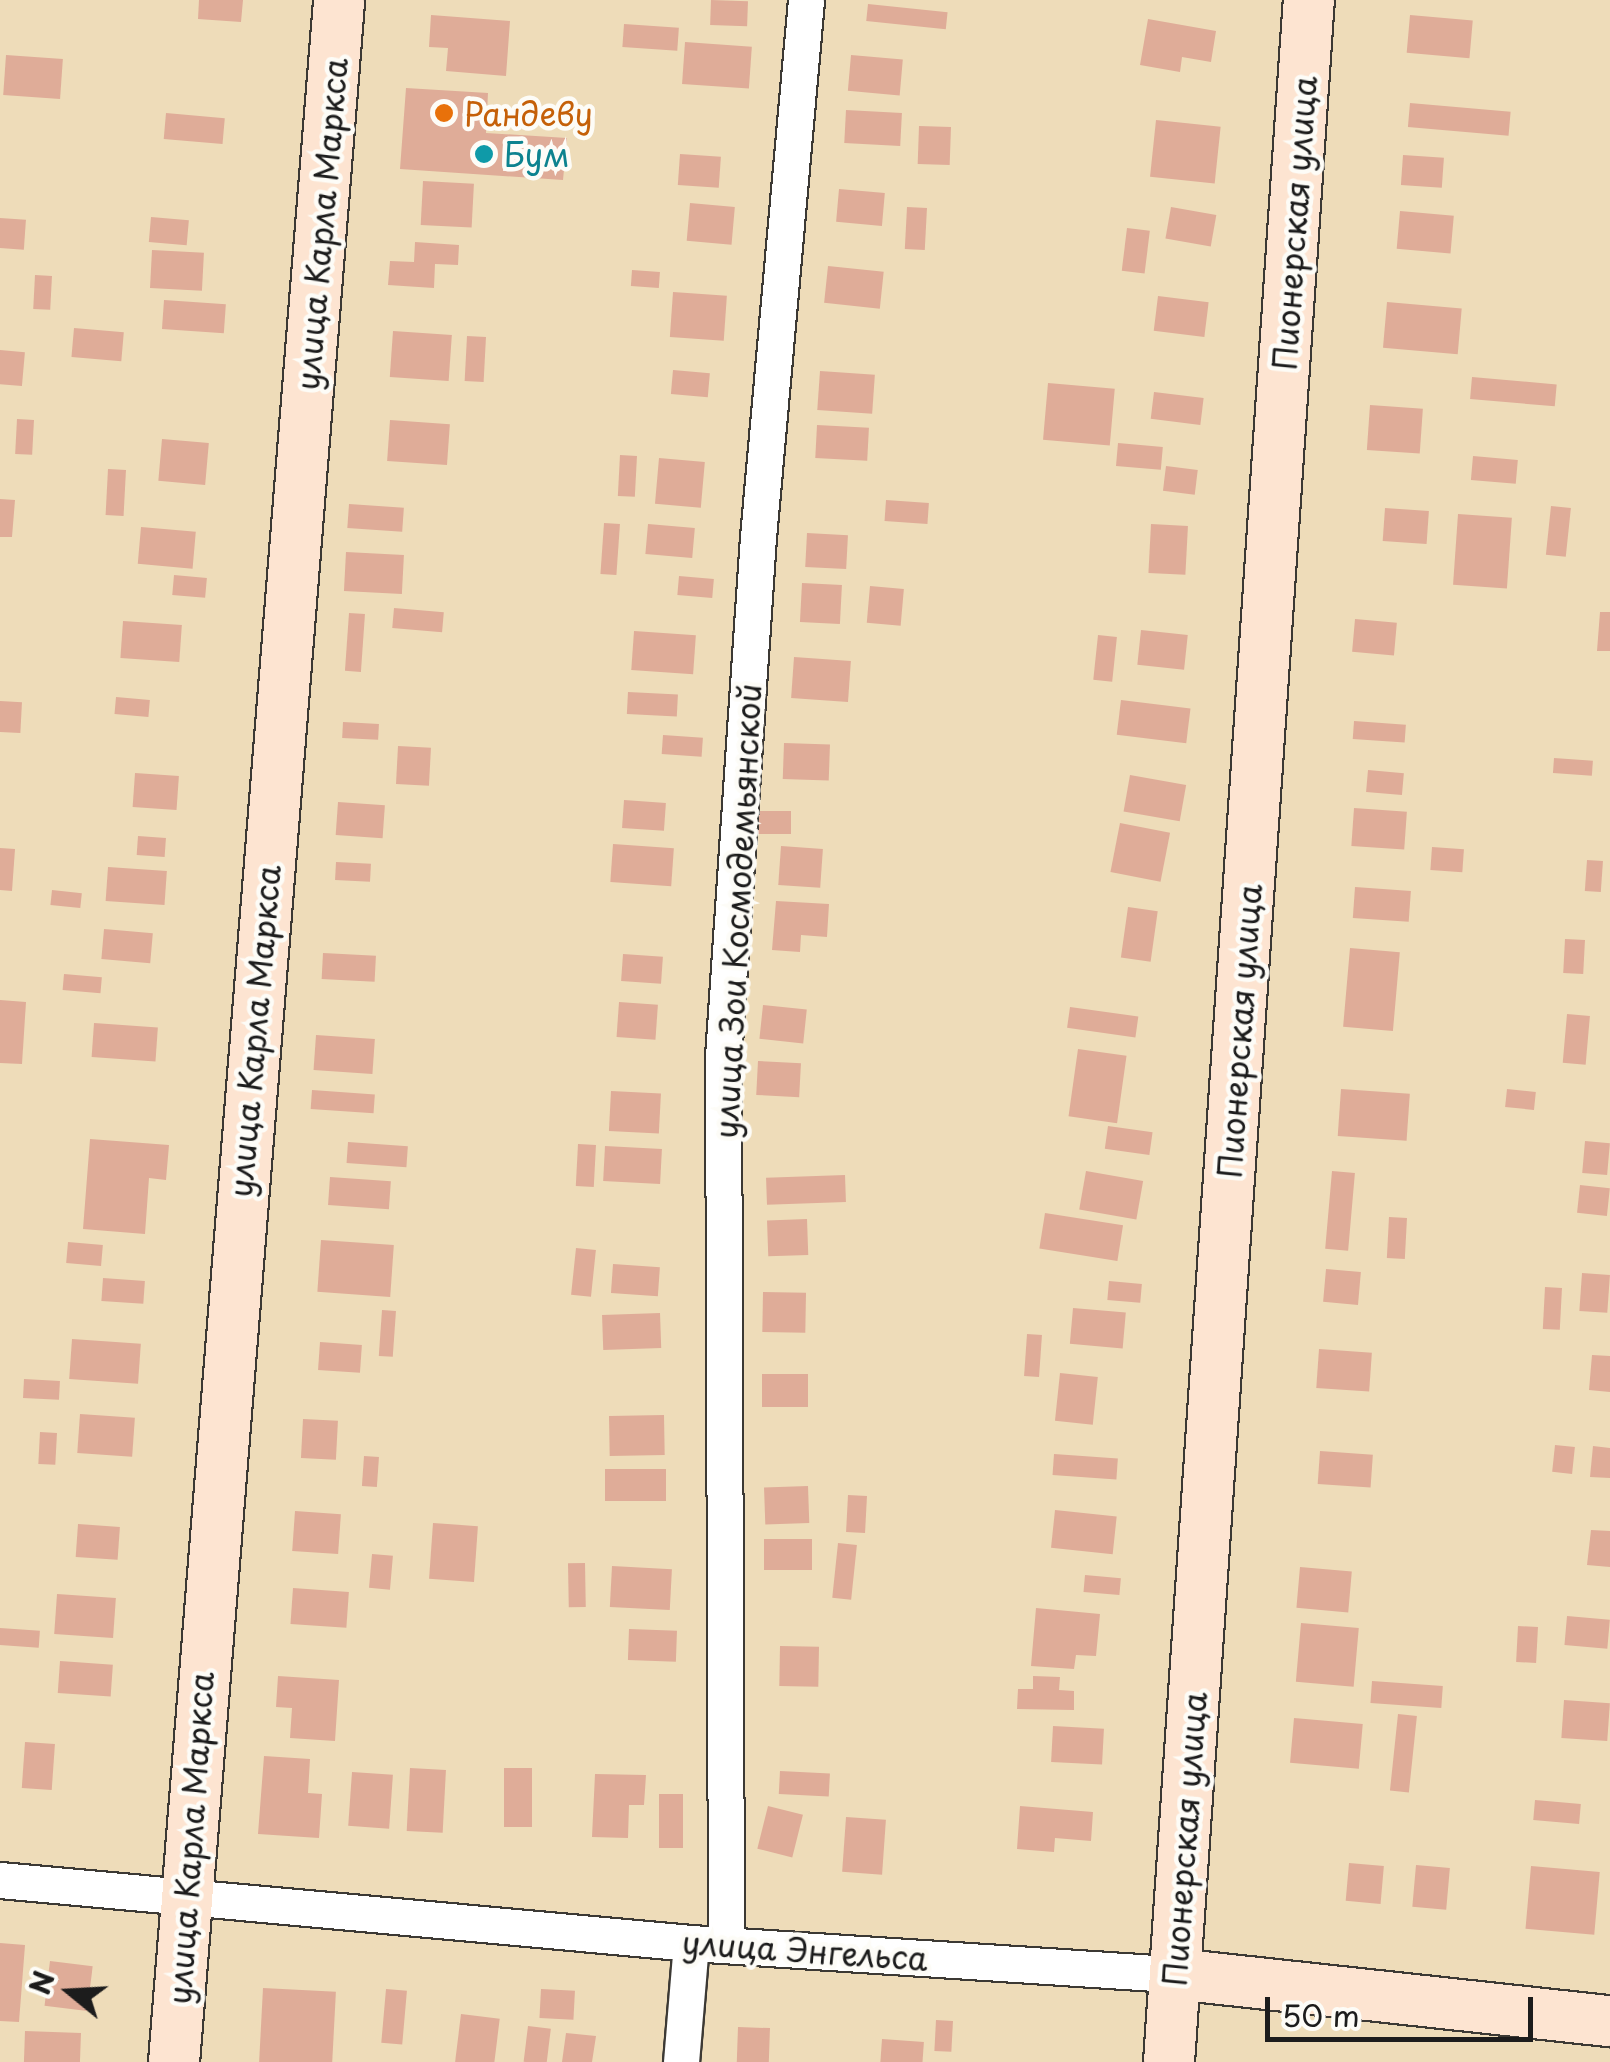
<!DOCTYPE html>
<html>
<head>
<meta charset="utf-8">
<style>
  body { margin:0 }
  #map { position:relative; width:1610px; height:2062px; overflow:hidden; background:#eedcb9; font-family:"Playpen Sans",sans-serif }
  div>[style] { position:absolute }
  .building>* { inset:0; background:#dfac98; transform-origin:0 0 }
  .roads { filter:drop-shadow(2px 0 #3c3934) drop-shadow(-2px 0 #3c3934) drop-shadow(0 2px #3c3934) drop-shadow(0 -2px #3c3934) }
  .street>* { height:35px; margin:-17.5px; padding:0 17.5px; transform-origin:17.5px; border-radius:17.5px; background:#fff }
  .secondary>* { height:50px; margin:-25px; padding:0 25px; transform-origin:25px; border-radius:25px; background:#fde4d1 }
  .dots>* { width:28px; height:28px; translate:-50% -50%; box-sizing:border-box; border:5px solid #fdfcf7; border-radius:50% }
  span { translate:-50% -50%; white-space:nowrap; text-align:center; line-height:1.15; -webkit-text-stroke:9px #fdfcf7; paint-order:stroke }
  .food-label { font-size:32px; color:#c56008 }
  .left { translate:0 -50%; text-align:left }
  .culture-label { font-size:32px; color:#0d838f }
  .street-label { font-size:32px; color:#1c1c1c }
  .north { position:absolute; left:20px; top:1942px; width:100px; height:100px; -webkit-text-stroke:8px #fdfcf7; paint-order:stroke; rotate:288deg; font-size:28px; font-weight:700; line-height:40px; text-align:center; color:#1c1c1c }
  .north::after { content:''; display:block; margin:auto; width:35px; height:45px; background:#1c1c1c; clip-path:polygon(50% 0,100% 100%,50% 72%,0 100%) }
  .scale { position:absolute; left:1265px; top:1997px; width:268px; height:45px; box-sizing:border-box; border:5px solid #1c1c1c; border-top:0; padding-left:12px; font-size:30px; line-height:35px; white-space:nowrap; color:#1c1c1c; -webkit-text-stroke:8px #fdfcf7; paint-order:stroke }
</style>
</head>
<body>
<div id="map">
  <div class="building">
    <i style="clip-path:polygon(199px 0,243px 0,241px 22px,198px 19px)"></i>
    <i style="left:711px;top:0;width:37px;height:25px;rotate:2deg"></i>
    <i style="left:868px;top:4px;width:80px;height:17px;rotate:6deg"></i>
    <i style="clip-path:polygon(431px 15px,510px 21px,506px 76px,446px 71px,448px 48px,429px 47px)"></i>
    <i style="left:1410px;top:15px;width:63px;height:38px;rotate:5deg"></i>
    <i style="clip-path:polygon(1148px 19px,1216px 31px,1211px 62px,1182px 57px,1180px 72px,1140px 65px)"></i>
    <i style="left:624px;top:24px;width:55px;height:23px;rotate:4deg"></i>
    <i style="left:685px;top:42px;width:67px;height:42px;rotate:4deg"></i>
    <i style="left:6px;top:55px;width:57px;height:40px;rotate:4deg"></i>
    <i style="left:851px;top:55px;width:52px;height:36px;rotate:5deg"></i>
    <i style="clip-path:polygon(406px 88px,488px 93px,486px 133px,567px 138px,563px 180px,400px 169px)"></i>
    <i style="left:1410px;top:103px;width:101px;height:24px;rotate:5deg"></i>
    <i style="left:846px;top:110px;width:56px;height:33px;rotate:3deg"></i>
    <i style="left:166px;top:113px;width:59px;height:26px;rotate:5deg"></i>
    <i style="left:1156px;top:120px;width:65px;height:57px;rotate:6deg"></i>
    <i style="left:919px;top:126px;width:32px;height:38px;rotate:2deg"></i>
    <i style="left:680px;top:154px;width:41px;height:31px;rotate:4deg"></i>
    <i style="left:1403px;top:155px;width:41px;height:30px;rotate:4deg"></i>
    <i style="left:423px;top:181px;width:51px;height:44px;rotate:3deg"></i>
    <i style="left:839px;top:189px;width:46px;height:33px;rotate:5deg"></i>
    <i style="left:690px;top:203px;width:45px;height:38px;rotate:5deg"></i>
    <i style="left:907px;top:207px;width:20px;height:42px;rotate:3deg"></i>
    <i style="left:1171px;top:207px;width:46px;height:32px;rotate:10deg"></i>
    <i style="left:1400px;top:211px;width:54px;height:38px;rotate:5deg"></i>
    <i style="left:151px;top:217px;width:38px;height:25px;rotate:5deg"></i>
    <i style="left:0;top:218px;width:26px;height:30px;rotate:4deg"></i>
    <i style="left:1127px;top:228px;width:23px;height:43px;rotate:7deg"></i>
    <i style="clip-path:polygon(415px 242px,459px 245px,458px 265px,435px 264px,434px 288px,388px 285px,390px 261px,414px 262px)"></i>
    <i style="left:152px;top:250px;width:52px;height:38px;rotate:3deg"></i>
    <i style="left:828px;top:266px;width:56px;height:37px;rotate:6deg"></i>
    <i style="left:632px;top:270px;width:28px;height:16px;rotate:4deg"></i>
    <i style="left:35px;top:275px;width:17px;height:34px;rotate:3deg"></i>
    <i style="left:673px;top:292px;width:54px;height:45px;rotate:4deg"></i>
    <i style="left:1158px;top:296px;width:51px;height:35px;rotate:7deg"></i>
    <i style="left:164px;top:300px;width:62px;height:29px;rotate:4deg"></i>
    <i style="left:1387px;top:302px;width:75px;height:46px;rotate:5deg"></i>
    <i style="left:74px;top:328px;width:50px;height:29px;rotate:5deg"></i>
    <i style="left:393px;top:331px;width:59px;height:46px;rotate:4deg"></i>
    <i style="left:467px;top:336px;width:19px;height:45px;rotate:3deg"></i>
    <i style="left:0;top:350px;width:25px;height:34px;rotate:5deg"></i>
    <i style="left:673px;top:370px;width:37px;height:24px;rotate:5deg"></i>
    <i style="left:820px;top:371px;width:55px;height:39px;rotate:4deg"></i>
    <i style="left:1472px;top:377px;width:85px;height:22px;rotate:5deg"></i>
    <i style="left:1048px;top:383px;width:67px;height:57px;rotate:5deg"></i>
    <i style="left:1154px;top:392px;width:50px;height:27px;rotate:7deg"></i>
    <i style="left:1370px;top:405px;width:53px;height:45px;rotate:4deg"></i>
    <i style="left:17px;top:419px;width:17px;height:35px;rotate:3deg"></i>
    <i style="left:390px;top:420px;width:60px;height:41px;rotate:4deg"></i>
    <i style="left:817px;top:425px;width:52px;height:33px;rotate:3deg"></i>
    <i style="left:162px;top:439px;width:47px;height:42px;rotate:5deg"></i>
    <i style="left:1118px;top:443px;width:45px;height:23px;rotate:5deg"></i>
    <i style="left:620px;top:455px;width:17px;height:41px;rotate:3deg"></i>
    <i style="left:1473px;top:456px;width:45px;height:24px;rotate:5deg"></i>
    <i style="left:659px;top:458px;width:46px;height:46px;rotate:5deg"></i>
    <i style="left:1166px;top:466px;width:32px;height:25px;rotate:7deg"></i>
    <i style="left:108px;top:469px;width:18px;height:46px;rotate:3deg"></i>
    <i style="clip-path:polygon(0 499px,15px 500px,12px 537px,0 537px)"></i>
    <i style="left:886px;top:500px;width:43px;height:21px;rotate:4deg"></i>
    <i style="left:349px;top:504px;width:55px;height:24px;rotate:4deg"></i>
    <i style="left:1551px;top:506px;width:20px;height:49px;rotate:6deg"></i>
    <i style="left:1385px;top:508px;width:44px;height:33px;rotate:4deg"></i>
    <i style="left:1458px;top:514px;width:54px;height:71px;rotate:4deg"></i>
    <i style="left:604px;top:523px;width:16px;height:51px;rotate:4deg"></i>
    <i style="left:648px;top:524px;width:47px;height:30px;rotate:5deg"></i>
    <i style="left:1151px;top:524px;width:37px;height:49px;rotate:3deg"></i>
    <i style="left:141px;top:527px;width:55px;height:37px;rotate:5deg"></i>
    <i style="left:807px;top:533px;width:41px;height:34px;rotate:3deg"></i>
    <i style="left:346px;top:552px;width:58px;height:39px;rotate:3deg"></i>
    <i style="left:174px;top:575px;width:33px;height:20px;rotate:5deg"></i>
    <i style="left:679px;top:576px;width:35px;height:19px;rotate:5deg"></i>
    <i style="left:802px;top:583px;width:40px;height:39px;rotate:3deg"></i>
    <i style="left:870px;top:586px;width:34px;height:37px;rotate:5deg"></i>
    <i style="left:394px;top:608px;width:50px;height:20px;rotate:5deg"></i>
    <i style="clip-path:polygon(1600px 612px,1610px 612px,1610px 651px,1597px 651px)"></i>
    <i style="left:349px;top:613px;width:16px;height:58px;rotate:4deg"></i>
    <i style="left:1355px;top:619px;width:42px;height:33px;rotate:5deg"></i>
    <i style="left:123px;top:621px;width:59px;height:37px;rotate:4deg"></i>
    <i style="left:1141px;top:630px;width:47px;height:35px;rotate:6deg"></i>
    <i style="left:634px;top:631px;width:62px;height:39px;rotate:4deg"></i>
    <i style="left:1098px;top:635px;width:19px;height:45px;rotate:6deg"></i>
    <i style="left:794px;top:657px;width:57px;height:41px;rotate:4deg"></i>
    <i style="left:628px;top:692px;width:50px;height:22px;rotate:3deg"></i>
    <i style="left:116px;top:697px;width:34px;height:17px;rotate:5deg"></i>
    <i style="left:1121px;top:700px;width:70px;height:35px;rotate:7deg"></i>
    <i style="left:0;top:701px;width:22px;height:31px;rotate:3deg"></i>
    <i style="left:1354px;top:721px;width:52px;height:18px;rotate:4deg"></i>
    <i style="left:343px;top:722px;width:36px;height:16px;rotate:3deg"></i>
    <i style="left:663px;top:735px;width:40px;height:19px;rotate:4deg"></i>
    <i style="left:784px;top:743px;width:46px;height:36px;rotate:2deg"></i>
    <i style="left:398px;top:746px;width:33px;height:38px;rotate:3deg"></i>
    <i style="left:1554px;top:758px;width:39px;height:15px;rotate:4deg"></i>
    <i style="left:1368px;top:770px;width:36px;height:22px;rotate:5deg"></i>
    <i style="left:135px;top:773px;width:44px;height:34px;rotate:4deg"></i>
    <i style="left:1130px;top:775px;width:57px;height:37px;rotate:10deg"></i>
    <i style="left:624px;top:800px;width:42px;height:28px;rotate:4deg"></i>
    <i style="left:338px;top:802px;width:47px;height:33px;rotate:4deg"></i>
    <i style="left:1354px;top:808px;width:53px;height:38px;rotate:4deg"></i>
    <i style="left:757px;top:811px;width:34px;height:23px"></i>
    <i style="left:1120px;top:823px;width:51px;height:50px;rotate:11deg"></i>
    <i style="left:138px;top:836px;width:28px;height:19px;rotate:4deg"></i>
    <i style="left:613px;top:844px;width:61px;height:38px;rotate:4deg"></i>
    <i style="left:781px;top:846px;width:42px;height:39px;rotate:4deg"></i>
    <i style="left:1432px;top:847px;width:32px;height:23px;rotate:4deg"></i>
    <i style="clip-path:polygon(0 848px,15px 849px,12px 891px,0 890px)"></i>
    <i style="left:1587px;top:860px;width:16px;height:31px;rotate:4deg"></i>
    <i style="left:336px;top:862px;width:35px;height:18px;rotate:3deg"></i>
    <i style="left:108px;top:867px;width:59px;height:34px;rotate:4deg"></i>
    <i style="left:1355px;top:887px;width:56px;height:31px;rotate:4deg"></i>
    <i style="left:52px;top:890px;width:30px;height:15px;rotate:6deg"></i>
    <i style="clip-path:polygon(776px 901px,829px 904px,827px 937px,801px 935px,800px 952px,772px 950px)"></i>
    <i style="left:1128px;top:907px;width:30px;height:51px;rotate:8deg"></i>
    <i style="left:104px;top:929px;width:49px;height:30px;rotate:5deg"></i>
    <i style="left:1565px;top:939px;width:20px;height:34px;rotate:3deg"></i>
    <i style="left:1350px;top:948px;width:50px;height:79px;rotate:5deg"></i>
    <i style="left:323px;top:953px;width:53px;height:26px;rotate:3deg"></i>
    <i style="left:623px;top:954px;width:40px;height:27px;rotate:4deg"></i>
    <i style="left:64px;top:974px;width:38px;height:16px;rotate:5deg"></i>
    <i style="clip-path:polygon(0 1000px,26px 1002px,22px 1064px,0 1063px)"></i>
    <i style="left:619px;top:1002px;width:39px;height:35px;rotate:4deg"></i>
    <i style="left:763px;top:1005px;width:44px;height:34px;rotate:6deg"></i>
    <i style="left:1070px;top:1007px;width:69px;height:21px;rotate:8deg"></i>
    <i style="left:1567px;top:1014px;width:23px;height:49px;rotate:5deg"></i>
    <i style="left:94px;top:1023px;width:64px;height:34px;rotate:4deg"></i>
    <i style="left:316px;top:1035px;width:59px;height:35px;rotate:4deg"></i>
    <i style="left:1078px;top:1049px;width:49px;height:68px;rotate:8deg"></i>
    <i style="left:758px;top:1061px;width:43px;height:34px;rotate:3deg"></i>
    <i style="left:1341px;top:1089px;width:69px;height:47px;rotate:4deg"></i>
    <i style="left:1507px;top:1089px;width:29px;height:18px;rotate:6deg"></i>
    <i style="left:312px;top:1090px;width:63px;height:19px;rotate:4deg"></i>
    <i style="left:611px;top:1091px;width:50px;height:40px;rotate:3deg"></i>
    <i style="left:1108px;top:1126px;width:45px;height:23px;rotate:8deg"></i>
    <i style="clip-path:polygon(90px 1139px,169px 1145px,166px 1180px,149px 1178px,145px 1234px,83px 1229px)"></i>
    <i style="left:1585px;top:1141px;width:25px;height:32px;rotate:5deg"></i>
    <i style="left:348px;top:1142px;width:60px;height:21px;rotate:4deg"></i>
    <i style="left:578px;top:1144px;width:18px;height:42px;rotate:3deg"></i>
    <i style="left:605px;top:1146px;width:57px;height:35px;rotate:3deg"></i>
    <i style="left:1086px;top:1171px;width:58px;height:39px;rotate:10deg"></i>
    <i style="left:1332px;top:1171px;width:23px;height:78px;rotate:5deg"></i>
    <i style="left:845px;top:1175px;width:27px;height:79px;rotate:88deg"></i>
    <i style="left:330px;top:1177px;width:61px;height:28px;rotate:4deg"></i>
    <i style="left:1580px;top:1185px;width:30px;height:28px;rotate:6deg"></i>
    <i style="left:1045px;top:1213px;width:79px;height:36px;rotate:9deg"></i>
    <i style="left:1389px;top:1217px;width:18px;height:41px;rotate:3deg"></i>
    <i style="left:807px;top:1219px;width:36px;height:40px;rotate:88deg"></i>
    <i style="left:321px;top:1240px;width:73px;height:52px;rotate:4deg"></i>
    <i style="left:68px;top:1242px;width:35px;height:21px;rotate:5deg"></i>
    <i style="left:576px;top:1248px;width:20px;height:47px;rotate:6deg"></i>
    <i style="left:613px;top:1264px;width:47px;height:29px;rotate:4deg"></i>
    <i style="left:1326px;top:1269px;width:35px;height:33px;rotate:5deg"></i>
    <i style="left:1582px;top:1273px;width:28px;height:38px;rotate:4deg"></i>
    <i style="left:103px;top:1278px;width:42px;height:23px;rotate:4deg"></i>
    <i style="left:1109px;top:1281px;width:33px;height:19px;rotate:5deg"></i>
    <i style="left:1545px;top:1287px;width:17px;height:42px;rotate:3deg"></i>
    <i style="left:763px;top:1292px;width:43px;height:40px;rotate:1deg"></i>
    <i style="left:1073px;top:1308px;width:53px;height:36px;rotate:5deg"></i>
    <i style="left:382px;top:1310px;width:14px;height:46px;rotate:4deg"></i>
    <i style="left:660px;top:1313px;width:35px;height:58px;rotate:88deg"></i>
    <i style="left:1027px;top:1334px;width:15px;height:42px;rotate:4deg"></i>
    <i style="left:72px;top:1339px;width:69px;height:40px;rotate:4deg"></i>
    <i style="left:320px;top:1342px;width:42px;height:28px;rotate:4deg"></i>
    <i style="left:1319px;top:1349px;width:53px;height:39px;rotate:4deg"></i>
    <i style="clip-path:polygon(1592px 1355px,1610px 1356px,1610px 1392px,1589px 1390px)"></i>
    <i style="left:1060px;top:1373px;width:38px;height:48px;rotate:6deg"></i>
    <i style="left:762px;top:1374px;width:46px;height:33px"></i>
    <i style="left:24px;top:1379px;width:36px;height:19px;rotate:3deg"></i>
    <i style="left:80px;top:1414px;width:55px;height:39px;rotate:4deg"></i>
    <i style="left:664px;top:1415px;width:40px;height:55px;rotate:89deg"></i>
    <i style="left:303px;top:1419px;width:35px;height:39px;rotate:3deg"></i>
    <i style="left:40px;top:1432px;width:17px;height:32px;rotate:3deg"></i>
    <i style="left:1555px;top:1445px;width:20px;height:27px;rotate:6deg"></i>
    <i style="clip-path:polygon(1593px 1446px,1610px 1448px,1610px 1478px,1590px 1477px)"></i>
    <i style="left:1320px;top:1451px;width:53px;height:33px;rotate:4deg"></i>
    <i style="left:1054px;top:1454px;width:64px;height:21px;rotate:4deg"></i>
    <i style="left:364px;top:1456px;width:15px;height:30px;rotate:4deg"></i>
    <i style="left:666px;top:1469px;width:32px;height:61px;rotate:90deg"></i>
    <i style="left:808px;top:1486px;width:37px;height:44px;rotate:88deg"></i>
    <i style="left:848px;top:1495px;width:19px;height:37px;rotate:3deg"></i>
    <i style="left:1055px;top:1510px;width:62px;height:38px;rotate:6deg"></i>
    <i style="left:295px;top:1511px;width:46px;height:40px;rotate:4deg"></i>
    <i style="left:433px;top:1523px;width:45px;height:56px;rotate:4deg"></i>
    <i style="left:78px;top:1524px;width:42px;height:33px;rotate:4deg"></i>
    <i style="clip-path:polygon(1591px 1530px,1610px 1531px,1610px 1567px,1587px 1565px)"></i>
    <i style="left:812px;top:1539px;width:31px;height:48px;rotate:90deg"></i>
    <i style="left:838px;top:1543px;width:19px;height:55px;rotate:6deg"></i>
    <i style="left:372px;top:1554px;width:21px;height:34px;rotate:5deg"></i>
    <i style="left:585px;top:1563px;width:44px;height:17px;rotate:89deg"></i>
    <i style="left:612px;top:1566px;width:60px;height:41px;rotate:3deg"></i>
    <i style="left:1300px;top:1567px;width:52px;height:41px;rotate:5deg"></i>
    <i style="left:1085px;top:1575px;width:36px;height:17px;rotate:5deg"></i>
    <i style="left:293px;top:1588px;width:56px;height:36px;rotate:4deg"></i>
    <i style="left:57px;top:1594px;width:59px;height:40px;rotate:4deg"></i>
    <i style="clip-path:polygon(1036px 1608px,1100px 1614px,1096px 1656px,1076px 1655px,1074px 1669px,1031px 1666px)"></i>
    <i style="left:1567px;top:1616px;width:43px;height:29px;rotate:5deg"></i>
    <i style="left:1301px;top:1623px;width:58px;height:59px;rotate:5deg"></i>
    <i style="left:1518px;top:1626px;width:20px;height:36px;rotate:3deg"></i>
    <i style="left:0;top:1628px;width:40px;height:17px;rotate:4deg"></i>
    <i style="left:629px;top:1629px;width:48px;height:31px;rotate:2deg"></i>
    <i style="left:780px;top:1646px;width:39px;height:40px;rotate:1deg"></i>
    <i style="left:60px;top:1661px;width:53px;height:32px;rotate:4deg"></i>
    <i style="clip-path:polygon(278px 1676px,339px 1680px,335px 1741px,290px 1738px,292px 1708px,276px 1707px)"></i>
    <i style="clip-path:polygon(1033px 1676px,1060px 1677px,1059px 1690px,1074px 1691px,1074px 1710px,1017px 1709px,1018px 1689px,1033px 1689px)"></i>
    <i style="left:1372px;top:1681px;width:71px;height:22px;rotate:4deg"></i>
    <i style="left:1564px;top:1700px;width:46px;height:38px;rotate:4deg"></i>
    <i style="left:1398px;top:1714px;width:19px;height:77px;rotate:6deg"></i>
    <i style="left:1294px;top:1718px;width:69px;height:45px;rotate:5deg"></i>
    <i style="left:1053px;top:1726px;width:51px;height:36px;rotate:3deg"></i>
    <i style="left:25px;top:1742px;width:30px;height:46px;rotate:4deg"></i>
    <i style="clip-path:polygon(264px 1756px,310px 1759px,308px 1793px,322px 1794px,319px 1838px,258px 1834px)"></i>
    <i style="left:410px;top:1768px;width:36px;height:63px;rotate:3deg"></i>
    <i style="left:504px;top:1768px;width:28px;height:59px"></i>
    <i style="left:780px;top:1771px;width:50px;height:23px;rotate:3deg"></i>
    <i style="left:352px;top:1772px;width:41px;height:54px;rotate:4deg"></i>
    <i style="clip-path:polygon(595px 1774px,646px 1775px,644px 1805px,629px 1805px,628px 1838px,592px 1837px)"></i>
    <i style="left:659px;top:1794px;width:24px;height:54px"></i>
    <i style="left:1535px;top:1800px;width:46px;height:20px;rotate:5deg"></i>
    <i style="left:768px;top:1806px;width:36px;height:44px;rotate:14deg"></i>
    <i style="clip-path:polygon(1020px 1806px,1093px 1812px,1091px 1841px,1055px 1838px,1054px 1852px,1017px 1849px)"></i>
    <i style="left:846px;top:1817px;width:40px;height:55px;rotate:4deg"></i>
    <i style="left:1349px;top:1863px;width:35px;height:38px;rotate:5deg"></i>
    <i style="left:1416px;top:1865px;width:34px;height:42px;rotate:5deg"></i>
    <i style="left:1531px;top:1866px;width:69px;height:63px;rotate:5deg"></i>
    <i style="clip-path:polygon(0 1943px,25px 1945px,19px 2022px,0 2021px)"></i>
    <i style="left:50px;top:1961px;width:43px;height:45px;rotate:7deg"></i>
    <i style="left:263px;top:1988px;width:73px;height:74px;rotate:3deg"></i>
    <i style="left:386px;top:1989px;width:21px;height:54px;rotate:5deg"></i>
    <i style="left:541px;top:1989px;width:34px;height:29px;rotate:3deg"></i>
    <i style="left:461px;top:2014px;width:39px;height:49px;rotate:7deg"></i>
    <i style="left:936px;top:2020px;width:17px;height:31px;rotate:3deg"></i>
    <i style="left:528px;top:2026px;width:23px;height:36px;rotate:7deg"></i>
    <i style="left:738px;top:2027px;width:32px;height:35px;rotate:2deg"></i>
    <i style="left:25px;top:2031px;width:56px;height:31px;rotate:2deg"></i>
    <i style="clip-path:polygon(566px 2033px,596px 2036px,592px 2062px,562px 2062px)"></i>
    <i style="left:882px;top:2039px;width:42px;height:23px;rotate:4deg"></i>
  </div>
  <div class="roads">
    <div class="street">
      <i style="left:0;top:1880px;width:694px;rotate:5.21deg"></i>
      <i style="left:691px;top:1943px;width:485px;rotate:3.7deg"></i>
      <i style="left:726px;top:1945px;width:888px;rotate:-90.19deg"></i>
      <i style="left:723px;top:1057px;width:521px;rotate:-86.15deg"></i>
      <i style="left:758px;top:537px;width:539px;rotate:-84.89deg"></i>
      <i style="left:681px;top:2062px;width:119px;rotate:-85.2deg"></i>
    </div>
    <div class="secondary">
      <i style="left:1175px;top:1974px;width:438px;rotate:6.2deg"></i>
      <i style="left:174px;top:2062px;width:2069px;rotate:-85.42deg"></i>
      <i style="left:1169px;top:2062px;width:2067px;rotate:-86.12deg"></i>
    </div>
  </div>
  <div class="dots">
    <i style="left:444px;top:113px;background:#e8710a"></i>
    <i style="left:484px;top:154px;background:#0f9aa8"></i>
  </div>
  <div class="food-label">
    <span class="left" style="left:464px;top:113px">Рандеву</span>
  </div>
  <div class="culture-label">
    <span class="left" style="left:504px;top:154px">Бум</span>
  </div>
  <div class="street-label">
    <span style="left:1294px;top:223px;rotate:-86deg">Пионерская улица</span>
    <span style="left:321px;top:224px;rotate:-85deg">улица Карла Маркса</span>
    <span style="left:737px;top:911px;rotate:-87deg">улица Зои Космодемьянской</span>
    <span style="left:254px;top:1031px;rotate:-85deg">улица Карла Маркса</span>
    <span style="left:1239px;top:1031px;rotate:-86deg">Пионерская улица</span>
    <span style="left:190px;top:1838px;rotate:-86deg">улица Карла Маркса</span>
    <span style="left:1184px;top:1839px;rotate:-86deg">Пионерская улица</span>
    <span style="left:805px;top:1950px;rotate:4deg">улица Энгельса</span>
  </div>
  <div class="north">N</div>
  <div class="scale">50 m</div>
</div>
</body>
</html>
